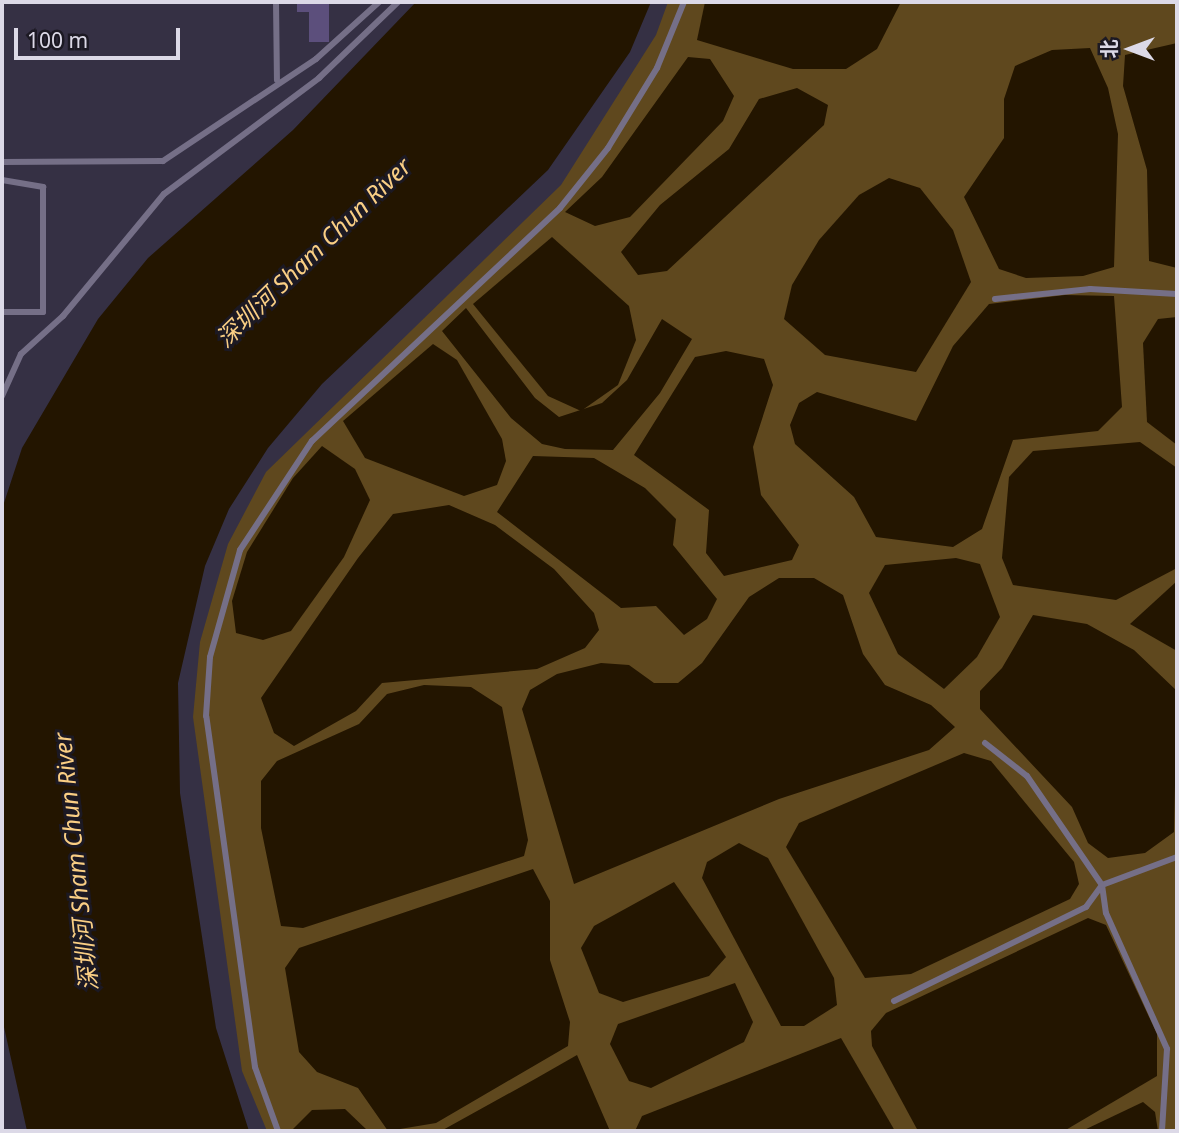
<!DOCTYPE html>
<html>
<head>
<meta charset="utf-8">
<style>
  body { margin:0 }
  #map { position:relative; width:1179px; height:1133px; overflow:hidden; background:#353044; font-family:"Noto Sans","Noto Sans SC",sans-serif }
  div>[style] { position:absolute }
  .green>* { inset:0; background:#5f481e }
  .water>* { inset:0; background:#231500 }
  .building>* { inset:0; background:#5c4f7c }
  .lane>* { height:6px; margin:-3px; padding:0 3px; transform-origin:3px; border-radius:3px; background:#756f87 }
  span { translate:-50% -50%; white-space:nowrap; text-align:center; line-height:1.15; -webkit-text-stroke:6px #1c1923; paint-order:stroke }
  .water-label { font-size:24px; color:#f9ce84; font-style:italic }
  .frame { position:absolute; inset:0; border:4px solid #dcd9e7; pointer-events:none }
  .north { position:absolute; left:1095px; top:14px; width:70px; height:70px; -webkit-text-stroke:5px #1c1923; paint-order:stroke; rotate:270deg; font-size:19px; font-weight:700; line-height:28px; text-align:center; color:#dcd9e7 }
  .north::after { content:''; display:block; margin:auto; width:24px; height:32px; background:#dcd9e7; clip-path:polygon(50% 0,100% 100%,50% 72%,0 100%) }
  .scale { position:absolute; left:14px; top:28px; width:166px; height:32px; box-sizing:border-box; border:4px solid #dcd9e7; border-top:0; padding-left:9px; font-size:21px; line-height:24px; white-space:nowrap; color:#dcd9e7; -webkit-text-stroke:5px #1c1923; paint-order:stroke }
</style>
</head>
<body>
<div id="map">
  <div class="green">
    <i style="clip-path:polygon(668px 2px,1177px 2px,1177px 1131px,267px 1131px,242px 1071px,193px 717px,200px 642px,228px 544px,266px 472px,561px 185px,656px 35px)"></i>
  </div>
  <div class="water">
    <i style="clip-path:polygon(416px 2px,651px 2px,630px 52px,548px 170px,322px 384px,268px 448px,229px 509px,205px 566px,178px 683px,180px 793px,216px 1028px,249px 1131px,27px 1131px,2px 1018px,2px 509px,22px 448px,98px 319px,148px 258px,293px 130px)"></i>
    <i style="clip-path:polygon(705px 2px,901px 2px,877px 49px,846px 69px,793px 69px,697px 40px)"></i>
    <i style="clip-path:polygon(1177px 43px,1177px 268px,1149px 261px,1147px 170px,1123px 86px,1125px 55px)"></i>
    <i style="clip-path:polygon(1090px 48px,1108px 88px,1118px 134px,1114px 267px,1083px 276px,1026px 278px,999px 269px,964px 197px,1004px 138px,1004px 99px,1015px 66px,1052px 50px)"></i>
    <i style="clip-path:polygon(688px 57px,710px 59px,734px 96px,723px 121px,630px 217px,595px 226px,565px 212px,602px 177px)"></i>
    <i style="clip-path:polygon(797px 88px,828px 105px,824px 125px,667px 271px,638px 275px,621px 252px,660px 205px,729px 149px,759px 99px)"></i>
    <i style="clip-path:polygon(889px 178px,920px 188px,953px 230px,971px 282px,916px 372px,825px 355px,784px 319px,792px 285px,819px 240px,859px 195px)"></i>
    <i style="clip-path:polygon(552px 237px,629px 306px,636px 340px,618px 385px,581px 411px,548px 396px,473px 304px)"></i>
    <i style="clip-path:polygon(1065px 295px,1114px 296px,1122px 407px,1098px 431px,1013px 440px,982px 529px,953px 547px,876px 537px,854px 497px,795px 444px,790px 425px,799px 403px,817px 392px,916px 421px,953px 346px,989px 304px)"></i>
    <i style="clip-path:polygon(466px 308px,535px 398px,559px 417px,602px 403px,627px 380px,662px 319px,692px 339px,660px 393px,613px 450px,565px 449px,542px 444px,511px 418px,442px 331px)"></i>
    <i style="clip-path:polygon(1177px 317px,1177px 445px,1147px 422px,1143px 343px,1158px 319px)"></i>
    <i style="clip-path:polygon(433px 344px,457px 360px,502px 439px,506px 461px,497px 485px,464px 496px,365px 458px,343px 421px)"></i>
    <i style="clip-path:polygon(726px 351px,764px 359px,773px 385px,753px 447px,761px 495px,799px 545px,792px 560px,724px 576px,706px 553px,709px 510px,634px 455px,695px 357px)"></i>
    <i style="clip-path:polygon(1140px 442px,1177px 468px,1177px 568px,1116px 600px,1013px 585px,1002px 558px,1009px 477px,1033px 451px)"></i>
    <i style="clip-path:polygon(322px 446px,355px 469px,370px 500px,344px 557px,291px 631px,263px 640px,236px 633px,232px 601px,247px 552px,293px 478px)"></i>
    <i style="clip-path:polygon(533px 456px,594px 458px,645px 488px,676px 519px,673px 545px,717px 599px,707px 619px,684px 635px,656px 606px,621px 608px,497px 512px)"></i>
    <i style="clip-path:polygon(449px 505px,495px 525px,554px 569px,594px 613px,599px 630px,585px 648px,537px 669px,382px 683px,356px 711px,294px 746px,274px 733px,261px 698px,358px 558px,393px 514px)"></i>
    <i style="clip-path:polygon(956px 558px,980px 564px,1000px 617px,977px 657px,944px 689px,898px 654px,869px 593px,885px 565px)"></i>
    <i style="clip-path:polygon(779px 578px,814px 578px,843px 595px,863px 654px,885px 685px,931px 705px,955px 727px,929px 750px,779px 799px,574px 884px,522px 709px,530px 690px,557px 674px,601px 663px,629px 665px,654px 683px,678px 683px,702px 663px,749px 597px)"></i>
    <i style="clip-path:polygon(1177px 581px,1177px 651px,1130px 624px)"></i>
    <i style="clip-path:polygon(1033px 615px,1087px 624px,1134px 650px,1177px 691px,1174px 832px,1145px 853px,1108px 858px,1088px 843px,1072px 807px,980px 709px,980px 691px,1002px 668px)"></i>
    <i style="clip-path:polygon(424px 685px,471px 687px,502px 707px,528px 840px,524px 856px,303px 928px,281px 926px,261px 828px,261px 781px,277px 761px,359px 724px,387px 694px)"></i>
    <i style="clip-path:polygon(964px 753px,991px 761px,1074px 862px,1079px 884px,1070px 899px,911px 974px,865px 978px,786px 847px,799px 823px)"></i>
    <i style="clip-path:polygon(739px 843px,768px 858px,834px 978px,837px 1005px,804px 1026px,781px 1026px,702px 878px,707px 862px)"></i>
    <i style="clip-path:polygon(533px 869px,550px 901px,550px 960px,570px 1022px,568px 1046px,436px 1123px,388px 1131px,358px 1088px,317px 1072px,299px 1052px,285px 968px,299px 948px)"></i>
    <i style="clip-path:polygon(674px 882px,726px 957px,709px 976px,623px 1002px,599px 993px,581px 948px,594px 926px)"></i>
    <i style="clip-path:polygon(1088px 918px,1106px 925px,1157px 1034px,1157px 1076px,1064px 1131px,918px 1131px,872px 1046px,871px 1031px,886px 1013px)"></i>
    <i style="clip-path:polygon(735px 983px,753px 1022px,744px 1042px,651px 1088px,629px 1081px,610px 1044px,618px 1024px)"></i>
    <i style="clip-path:polygon(841px 1038px,895px 1131px,635px 1131px,642px 1116px)"></i>
    <i style="clip-path:polygon(577px 1055px,610px 1131px,441px 1131px,535px 1079px)"></i>
    <i style="clip-path:polygon(1143px 1102px,1155px 1112px,1158px 1131px,1082px 1131px)"></i>
    <i style="clip-path:polygon(345px 1109px,368px 1131px,291px 1131px,312px 1110px)"></i>
  </div>
  <div class="building">
    <i style="clip-path:polygon(297px 3px,329px 3px,329px 42px,309px 42px,309px 12px,297px 12px)"></i>
  </div>
  <div class="lane">
    <i style="left:276px;top:2px;width:78px;rotate:89.3deg"></i>
    <i style="left:2px;top:162px;width:161px;rotate:-0.4deg"></i>
    <i style="left:163px;top:161px;width:184px;rotate:-33.7deg"></i>
    <i style="left:316px;top:59px;width:85px;rotate:-42.1deg"></i>
    <i style="left:2px;top:180px;width:42px;rotate:9.7deg"></i>
    <i style="left:43px;top:187px;width:125px;rotate:90deg"></i>
    <i style="left:43px;top:312px;width:41px;rotate:180deg"></i>
    <i style="left:995px;top:299px;width:96px;rotate:-6deg"></i>
    <i style="left:1090px;top:289px;width:87px;rotate:3.3deg"></i>
    <i style="left:2px;top:396px;width:46px;rotate:-65.7deg"></i>
    <i style="left:21px;top:354px;width:57px;rotate:-42.1deg"></i>
    <i style="left:63px;top:316px;width:158px;rotate:-50.4deg"></i>
    <i style="left:164px;top:194px;width:194px;rotate:-36.8deg"></i>
    <i style="left:319px;top:78px;width:110px;rotate:-43.9deg"></i>
    <i style="left:985px;top:743px;width:53px;rotate:38.2deg"></i>
    <i style="left:1027px;top:776px;width:132px;rotate:55.5deg"></i>
    <i style="left:1102px;top:885px;width:28px;rotate:82deg"></i>
    <i style="left:1106px;top:913px;width:149px;rotate:65.8deg"></i>
    <i style="left:1167px;top:1049px;width:82px;rotate:93.5deg"></i>
    <i style="left:894px;top:1001px;width:214px;rotate:-26.1deg"></i>
    <i style="left:1086px;top:907px;width:27px;rotate:-54deg"></i>
    <i style="left:1102px;top:885px;width:80px;rotate:-20.5deg"></i>
    <i style="left:278px;top:1131px;width:68px;rotate:-109.8deg"></i>
    <i style="left:255px;top:1067px;width:354px;rotate:-97.9deg"></i>
    <i style="left:206px;top:716px;width:59px;rotate:-86.1deg"></i>
    <i style="left:210px;top:657px;width:111px;rotate:-74.3deg"></i>
    <i style="left:240px;top:550px;width:131px;rotate:-56.6deg"></i>
    <i style="left:312px;top:441px;width:340px;rotate:-43.2deg"></i>
    <i style="left:560px;top:208px;width:77px;rotate:-51.3deg"></i>
    <i style="left:608px;top:148px;width:94px;rotate:-58.5deg"></i>
    <i style="left:657px;top:68px;width:71px;rotate:-67.8deg"></i>
  </div>
  <div class="water-label">
    <span style="left:313px;top:252px;rotate:-44deg">深圳河 Sham Chun River</span>
    <span style="left:75px;top:862px;rotate:-96deg">深圳河 Sham Chun River</span>
  </div>
  <div class="frame"></div>
  <div class="north">北</div>
  <div class="scale">100 m</div>
</div>
</body>
</html>
